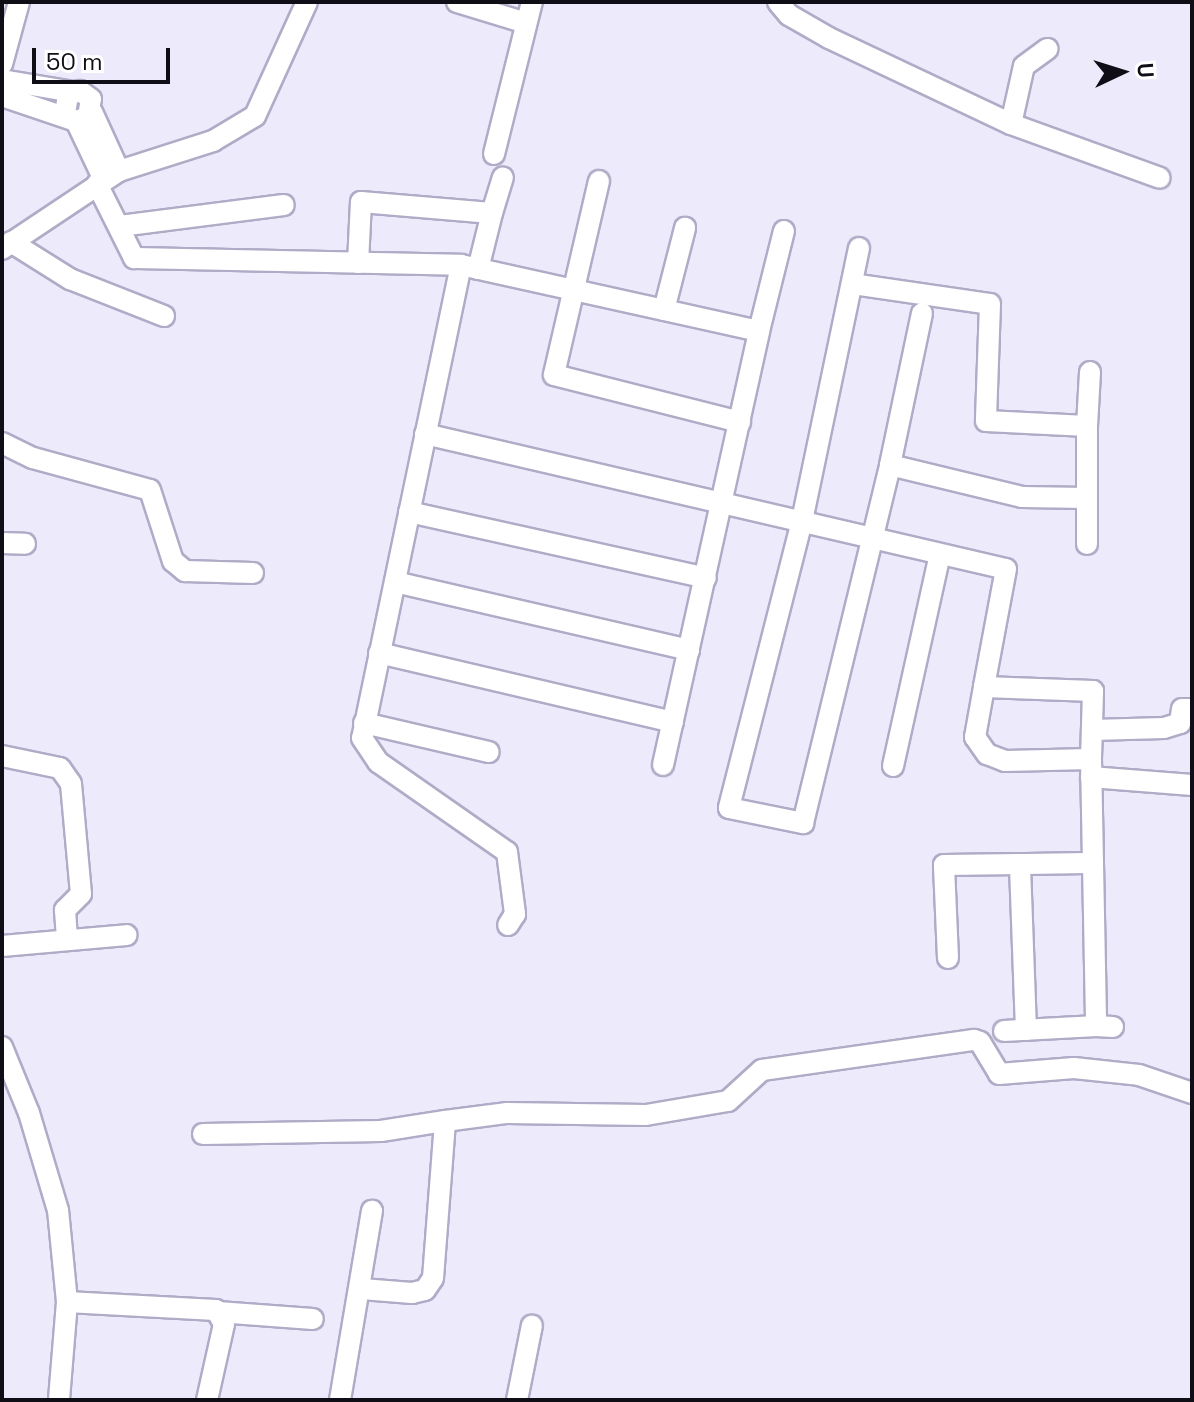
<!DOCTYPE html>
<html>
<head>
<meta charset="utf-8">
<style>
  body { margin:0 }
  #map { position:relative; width:1194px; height:1402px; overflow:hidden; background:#edeafc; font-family:"Space Grotesk",sans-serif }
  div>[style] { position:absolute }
  .roads { filter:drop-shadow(2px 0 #b0abc6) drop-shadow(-2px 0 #b0abc6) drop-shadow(0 2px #b0abc6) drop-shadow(0 -2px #b0abc6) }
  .minor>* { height:20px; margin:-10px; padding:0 10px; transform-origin:10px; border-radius:10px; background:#fff }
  span { translate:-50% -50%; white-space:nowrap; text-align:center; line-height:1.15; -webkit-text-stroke:6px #fff; paint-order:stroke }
  .frame { position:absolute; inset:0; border:4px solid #0f0d16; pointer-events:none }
  .north { position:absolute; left:1082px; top:32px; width:80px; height:80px; -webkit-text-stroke:6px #fff; paint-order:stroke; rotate:86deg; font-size:22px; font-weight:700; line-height:32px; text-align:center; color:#0f0d16 }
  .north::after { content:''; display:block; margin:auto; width:28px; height:36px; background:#0f0d16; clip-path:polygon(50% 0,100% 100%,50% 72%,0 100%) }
  .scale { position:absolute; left:32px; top:48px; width:138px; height:36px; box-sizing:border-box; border:4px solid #0f0d16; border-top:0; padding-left:10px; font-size:24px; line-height:28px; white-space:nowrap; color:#0f0d16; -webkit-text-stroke:6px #fff; paint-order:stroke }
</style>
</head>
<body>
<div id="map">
  <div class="roads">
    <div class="minor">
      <i style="left:457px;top:2px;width:72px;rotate:16.9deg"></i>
      <i style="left:778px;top:2px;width:17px;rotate:50deg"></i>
      <i style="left:789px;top:15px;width:46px;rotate:29.9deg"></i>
      <i style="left:829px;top:38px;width:201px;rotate:25.3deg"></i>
      <i style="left:1011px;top:124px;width:59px;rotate:-77.4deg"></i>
      <i style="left:1024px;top:66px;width:29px;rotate:-36deg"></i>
      <i style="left:2px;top:64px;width:64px;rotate:-74.7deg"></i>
      <i style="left:2px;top:80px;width:73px;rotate:9.5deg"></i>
      <i style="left:2px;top:96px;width:78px;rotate:18.7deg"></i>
      <i style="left:76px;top:121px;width:13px;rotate:-18deg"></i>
      <i style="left:88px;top:117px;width:18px;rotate:-81deg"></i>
      <i style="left:91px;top:99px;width:14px;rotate:-144deg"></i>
      <i style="left:80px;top:91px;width:13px;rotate:162deg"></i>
      <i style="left:68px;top:95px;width:19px;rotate:99deg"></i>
      <i style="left:92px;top:112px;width:65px;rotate:65.4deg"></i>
      <i style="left:76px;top:121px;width:65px;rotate:64.6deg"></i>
      <i style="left:1011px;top:124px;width:158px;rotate:19.9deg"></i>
      <i style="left:494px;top:154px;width:157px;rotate:-76deg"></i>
      <i style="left:599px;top:181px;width:199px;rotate:103.1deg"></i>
      <i style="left:554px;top:375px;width:192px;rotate:14.2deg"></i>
      <i style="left:97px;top:184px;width:83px;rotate:63.4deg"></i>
      <i style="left:134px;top:258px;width:327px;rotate:1.2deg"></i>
      <i style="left:461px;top:265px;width:483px;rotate:101.8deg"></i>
      <i style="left:362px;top:738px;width:29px;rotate:56deg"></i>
      <i style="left:378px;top:762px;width:157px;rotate:34.9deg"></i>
      <i style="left:507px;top:852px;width:63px;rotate:82.6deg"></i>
      <i style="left:515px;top:914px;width:13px;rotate:122deg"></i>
      <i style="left:120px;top:226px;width:165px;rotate:-7.3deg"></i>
      <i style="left:11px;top:242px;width:70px;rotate:32.1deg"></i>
      <i style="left:70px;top:279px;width:101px;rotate:21.5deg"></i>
      <i style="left:859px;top:248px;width:279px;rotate:101.8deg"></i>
      <i style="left:802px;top:521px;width:296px;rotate:104.3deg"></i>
      <i style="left:729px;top:808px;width:76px;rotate:11.5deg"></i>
      <i style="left:803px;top:823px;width:368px;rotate:-76.3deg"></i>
      <i style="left:890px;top:465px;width:136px;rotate:13.6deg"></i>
      <i style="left:1022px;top:497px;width:65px;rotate:0.9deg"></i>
      <i style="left:2px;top:249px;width:141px;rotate:-33.7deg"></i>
      <i style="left:119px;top:171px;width:99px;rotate:-17.7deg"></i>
      <i style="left:213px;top:141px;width:49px;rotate:-30.8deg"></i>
      <i style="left:255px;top:116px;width:125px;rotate:-65.5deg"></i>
      <i style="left:358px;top:263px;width:61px;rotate:-87.2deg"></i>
      <i style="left:361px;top:202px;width:131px;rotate:4.8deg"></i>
      <i style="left:492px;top:213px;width:37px;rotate:-73deg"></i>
      <i style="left:461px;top:265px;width:305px;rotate:12.5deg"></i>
      <i style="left:759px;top:331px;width:103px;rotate:-76deg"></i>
      <i style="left:478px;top:269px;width:58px;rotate:-76deg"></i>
      <i style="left:853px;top:284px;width:138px;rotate:8.3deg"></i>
      <i style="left:990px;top:304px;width:117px;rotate:92deg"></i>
      <i style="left:986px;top:421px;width:101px;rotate:2.8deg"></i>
      <i style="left:1087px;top:426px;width:54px;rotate:-86.8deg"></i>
      <i style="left:664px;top:310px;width:85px;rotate:-75.6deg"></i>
      <i style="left:425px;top:434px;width:596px;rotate:13.08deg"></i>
      <i style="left:1006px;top:569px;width:120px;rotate:100.6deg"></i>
      <i style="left:984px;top:687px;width:51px;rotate:100.2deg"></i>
      <i style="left:975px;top:737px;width:21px;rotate:55deg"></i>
      <i style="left:987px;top:754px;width:19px;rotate:21deg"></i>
      <i style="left:1005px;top:761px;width:86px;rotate:-1.3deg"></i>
      <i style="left:1091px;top:759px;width:68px;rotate:-88.3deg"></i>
      <i style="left:1093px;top:691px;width:109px;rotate:-177.9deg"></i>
      <i style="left:2px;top:443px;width:34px;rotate:26deg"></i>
      <i style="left:33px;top:458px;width:121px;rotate:15.3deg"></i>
      <i style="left:150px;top:490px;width:75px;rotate:72.1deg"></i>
      <i style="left:173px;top:561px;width:16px;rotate:40deg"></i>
      <i style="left:185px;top:571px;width:68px;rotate:1.7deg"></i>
      <i style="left:890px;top:465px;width:155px;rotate:-78.1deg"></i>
      <i style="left:409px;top:512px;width:304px;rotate:12.5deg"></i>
      <i style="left:2px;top:543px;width:23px;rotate:2deg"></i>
      <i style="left:1087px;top:544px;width:118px;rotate:-90deg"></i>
      <i style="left:395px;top:582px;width:302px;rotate:13deg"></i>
      <i style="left:379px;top:653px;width:302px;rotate:13.2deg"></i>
      <i style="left:364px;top:723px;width:128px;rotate:13.1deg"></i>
      <i style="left:1092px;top:730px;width:72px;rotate:-1.6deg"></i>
      <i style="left:1164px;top:728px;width:17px;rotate:-17deg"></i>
      <i style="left:1180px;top:723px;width:14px;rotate:-82deg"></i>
      <i style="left:1182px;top:709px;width:10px"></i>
      <i style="left:2px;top:756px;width:59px;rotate:11.7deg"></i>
      <i style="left:60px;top:768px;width:19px;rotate:55deg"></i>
      <i style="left:71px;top:784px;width:110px;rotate:84.8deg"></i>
      <i style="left:81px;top:894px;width:23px;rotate:135deg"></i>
      <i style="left:65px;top:910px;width:30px;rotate:86deg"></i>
      <i style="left:1091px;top:759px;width:267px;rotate:88.9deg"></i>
      <i style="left:1096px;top:1026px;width:17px;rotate:3deg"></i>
      <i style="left:663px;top:765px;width:444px;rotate:-77.5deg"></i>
      <i style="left:893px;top:766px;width:217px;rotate:-77.5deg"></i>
      <i style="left:1091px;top:777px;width:101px;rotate:4.5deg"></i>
      <i style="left:2px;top:946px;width:125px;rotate:-5deg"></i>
      <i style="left:948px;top:958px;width:93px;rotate:-92.5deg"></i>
      <i style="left:944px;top:865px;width:76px;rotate:-0.8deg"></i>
      <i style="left:1026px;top:1030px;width:166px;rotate:-92.1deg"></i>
      <i style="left:1020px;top:864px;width:73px;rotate:-0.8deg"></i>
      <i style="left:1004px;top:1031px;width:92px;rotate:-3.1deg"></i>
      <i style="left:2px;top:1047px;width:71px;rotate:67.8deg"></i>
      <i style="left:29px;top:1113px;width:101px;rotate:73.4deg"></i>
      <i style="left:58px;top:1210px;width:92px;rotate:84.4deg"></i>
      <i style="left:67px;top:1302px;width:98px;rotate:94.7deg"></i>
      <i style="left:203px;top:1134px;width:178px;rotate:-1deg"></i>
      <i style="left:381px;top:1131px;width:65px;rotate:-8.9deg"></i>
      <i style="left:362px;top:1289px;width:50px;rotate:4.6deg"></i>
      <i style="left:412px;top:1293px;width:13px;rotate:-13deg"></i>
      <i style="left:425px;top:1290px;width:14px;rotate:-56deg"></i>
      <i style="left:433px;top:1278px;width:157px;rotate:-85.6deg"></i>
      <i style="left:445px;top:1121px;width:63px;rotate:-7.4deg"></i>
      <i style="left:507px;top:1113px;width:139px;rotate:0.8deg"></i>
      <i style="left:646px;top:1115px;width:83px;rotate:-9.7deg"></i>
      <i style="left:728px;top:1101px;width:46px;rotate:-42.4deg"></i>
      <i style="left:762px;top:1070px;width:214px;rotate:-8.1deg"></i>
      <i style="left:974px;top:1040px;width:6px;rotate:18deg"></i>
      <i style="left:980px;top:1042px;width:37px;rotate:59deg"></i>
      <i style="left:999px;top:1074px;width:75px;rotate:-4.6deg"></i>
      <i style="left:1074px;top:1068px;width:65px;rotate:6.1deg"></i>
      <i style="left:1139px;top:1075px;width:56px;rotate:18.8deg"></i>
      <i style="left:67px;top:1302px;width:149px;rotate:3.1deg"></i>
      <i style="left:216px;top:1310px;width:16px;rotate:60deg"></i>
      <i style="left:224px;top:1324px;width:78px;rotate:102.6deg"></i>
      <i style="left:218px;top:1312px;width:95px;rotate:4.2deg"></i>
      <i style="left:340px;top:1400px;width:192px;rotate:-80.4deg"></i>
      <i style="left:517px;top:1400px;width:76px;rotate:-78.7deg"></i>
    </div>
  </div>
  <div class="frame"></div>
  <div class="north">U</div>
  <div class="scale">50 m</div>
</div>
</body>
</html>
